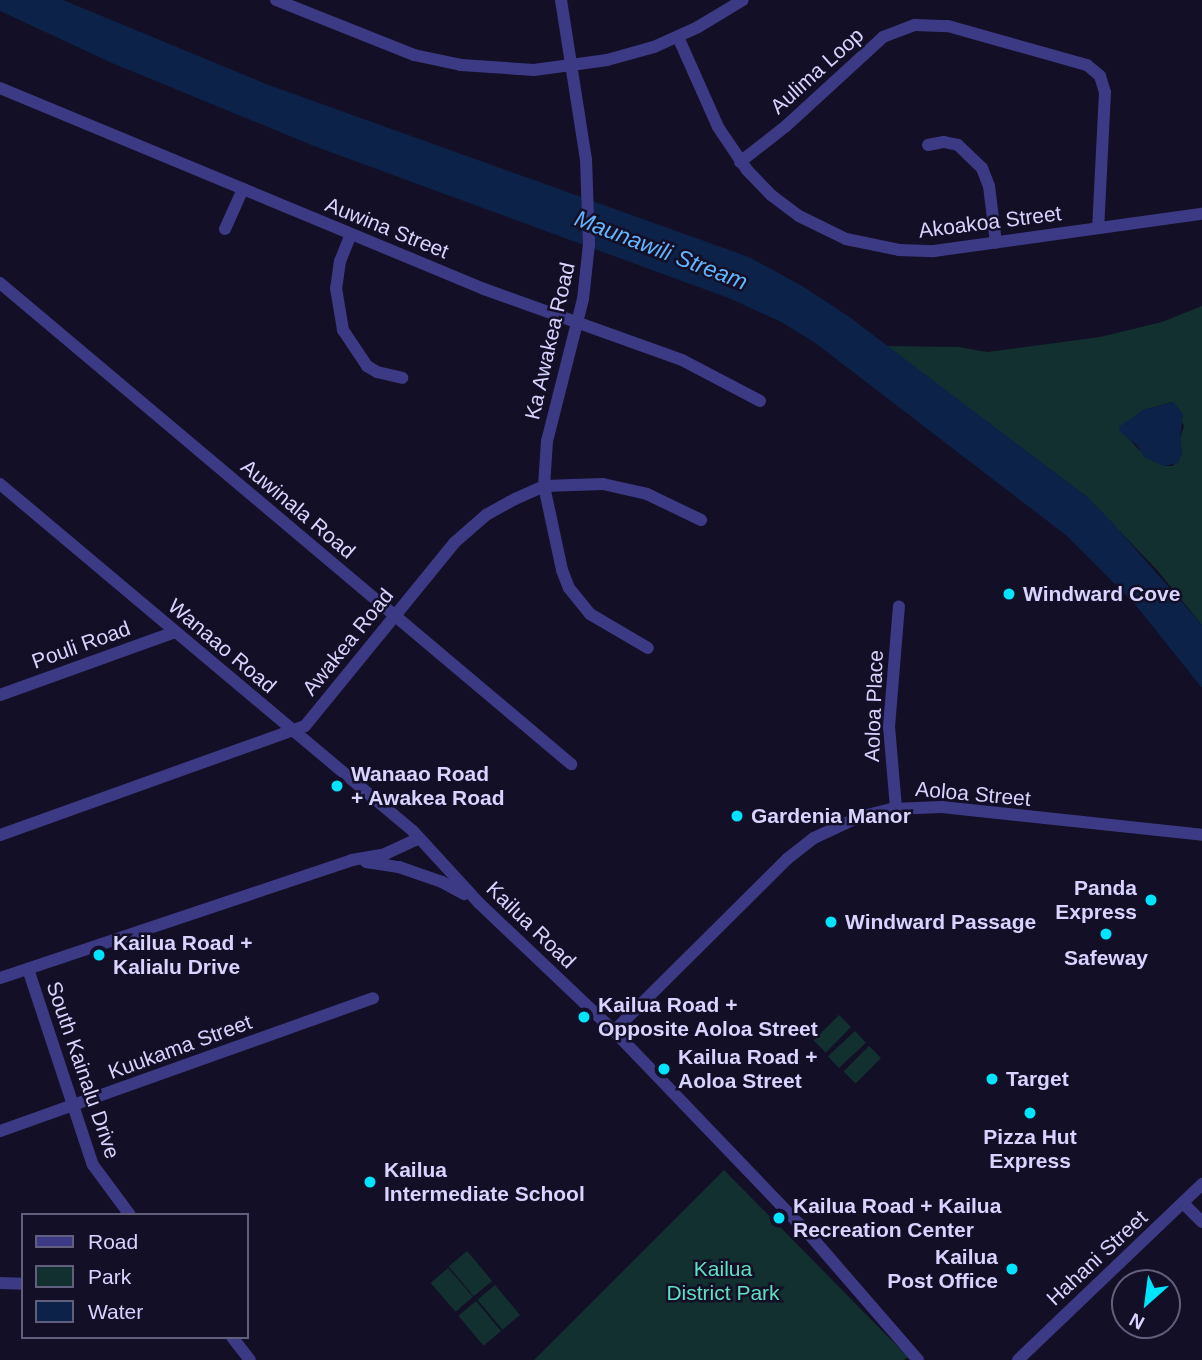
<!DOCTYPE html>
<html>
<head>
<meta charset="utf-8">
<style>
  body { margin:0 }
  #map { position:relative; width:1202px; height:1360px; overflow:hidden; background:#130f26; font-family:Helvetica,sans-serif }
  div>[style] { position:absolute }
  .green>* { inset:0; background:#12302f; transform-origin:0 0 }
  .water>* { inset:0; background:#0c2248 }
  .minor>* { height:12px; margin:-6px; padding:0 6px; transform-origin:6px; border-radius:6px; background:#3d3a85 }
  .dots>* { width:19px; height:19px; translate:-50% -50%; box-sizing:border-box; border:4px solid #130f26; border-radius:50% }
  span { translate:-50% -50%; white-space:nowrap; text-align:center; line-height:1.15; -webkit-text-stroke:5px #130f26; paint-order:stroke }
  .street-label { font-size:21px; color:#d9d4ff }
  .poi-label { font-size:21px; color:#d9d4ff; font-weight:700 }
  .left { translate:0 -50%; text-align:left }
  .right { translate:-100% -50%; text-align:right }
  .park-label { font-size:21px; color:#5fe0c0 }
  .water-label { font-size:23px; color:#62b6ff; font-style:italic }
  .legend { position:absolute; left:21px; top:1213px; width:228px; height:126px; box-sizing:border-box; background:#130f26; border:2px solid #625e7d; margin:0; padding:9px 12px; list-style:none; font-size:21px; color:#d9d4ff }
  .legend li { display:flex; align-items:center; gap:14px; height:35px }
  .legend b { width:35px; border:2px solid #625e7d }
  .north { position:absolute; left:1111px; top:1269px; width:70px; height:70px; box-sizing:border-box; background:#130f26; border:2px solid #625e7d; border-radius:50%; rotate:208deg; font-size:19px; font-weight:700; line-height:28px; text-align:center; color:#d9d4ff }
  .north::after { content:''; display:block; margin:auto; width:24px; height:32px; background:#00e5ff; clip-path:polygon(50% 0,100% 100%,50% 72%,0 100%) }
</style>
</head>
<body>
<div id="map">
  <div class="green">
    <i style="clip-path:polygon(evenodd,1202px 306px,1202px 625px,1157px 570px,1086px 496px,885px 346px,959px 347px,987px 352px,1100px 337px,1162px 322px,1202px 306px,1172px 402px,1184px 426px,1180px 438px,1182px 453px,1173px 466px,1164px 466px,1139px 450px,1124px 433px,1127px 425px,1143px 410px,1172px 402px)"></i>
    <i style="left:839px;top:1015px;width:17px;height:36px;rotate:45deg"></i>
    <i style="left:855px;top:1031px;width:16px;height:37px;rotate:47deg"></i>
    <i style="left:869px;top:1046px;width:17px;height:36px;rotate:45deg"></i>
    <i style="clip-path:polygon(724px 1170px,908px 1357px,904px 1360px,534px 1360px)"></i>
    <i style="left:467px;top:1251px;width:39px;height:24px;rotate:50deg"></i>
    <i style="left:448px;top:1268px;width:38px;height:23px;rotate:49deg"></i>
    <i style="left:495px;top:1285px;width:39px;height:23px;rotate:50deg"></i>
    <i style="left:476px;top:1301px;width:39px;height:23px;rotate:50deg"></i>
  </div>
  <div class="water">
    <i style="clip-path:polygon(0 0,63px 0,266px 84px,749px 257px,802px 286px,848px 316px,1086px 496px,1110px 520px,1202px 625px,1202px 688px,1134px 603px,1067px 536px,814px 342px,781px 322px,731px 299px,314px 146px,112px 63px,0 11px)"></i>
    <i style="clip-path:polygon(1173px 402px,1183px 414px,1180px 438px,1182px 453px,1178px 463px,1164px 466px,1144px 457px,1137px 445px,1119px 431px,1120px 426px,1143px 410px)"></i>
  </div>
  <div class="minor">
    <i style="left:276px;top:0;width:149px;rotate:21.7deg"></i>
    <i style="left:414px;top:55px;width:48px;rotate:12deg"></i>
    <i style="left:461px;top:65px;width:73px;rotate:3.9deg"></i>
    <i style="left:534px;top:70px;width:74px;rotate:-7.8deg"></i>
    <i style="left:607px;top:60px;width:49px;rotate:-15.5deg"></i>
    <i style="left:654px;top:47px;width:48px;rotate:-24.4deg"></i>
    <i style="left:698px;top:27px;width:52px;rotate:-31deg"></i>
    <i style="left:561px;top:0;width:161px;rotate:81.1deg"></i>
    <i style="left:586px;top:159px;width:85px;rotate:88deg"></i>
    <i style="left:589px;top:244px;width:55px;rotate:96.2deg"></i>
    <i style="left:583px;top:299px;width:146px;rotate:104.2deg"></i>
    <i style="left:547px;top:441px;width:45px;rotate:93.8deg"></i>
    <i style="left:544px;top:486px;width:86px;rotate:77.9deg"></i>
    <i style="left:562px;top:570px;width:19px;rotate:69deg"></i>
    <i style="left:569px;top:588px;width:33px;rotate:51deg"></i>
    <i style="left:590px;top:614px;width:67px;rotate:30.4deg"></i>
    <i style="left:678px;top:37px;width:98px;rotate:66deg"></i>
    <i style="left:718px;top:127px;width:52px;rotate:56deg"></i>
    <i style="left:747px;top:170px;width:35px;rotate:46deg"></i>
    <i style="left:771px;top:195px;width:35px;rotate:37deg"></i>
    <i style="left:799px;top:216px;width:52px;rotate:26.1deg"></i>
    <i style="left:846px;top:239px;width:54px;rotate:11.7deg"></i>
    <i style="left:899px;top:250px;width:35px;rotate:2deg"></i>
    <i style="left:934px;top:251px;width:271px;rotate:-7.9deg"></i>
    <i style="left:0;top:88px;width:524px;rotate:22.55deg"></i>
    <i style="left:484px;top:289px;width:210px;rotate:19.7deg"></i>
    <i style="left:682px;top:360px;width:88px;rotate:27.7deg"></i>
    <i style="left:928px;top:145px;width:16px;rotate:-11deg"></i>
    <i style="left:944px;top:142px;width:14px;rotate:12deg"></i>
    <i style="left:958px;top:145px;width:33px;rotate:44deg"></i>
    <i style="left:982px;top:168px;width:19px;rotate:69deg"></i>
    <i style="left:989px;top:186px;width:57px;rotate:83deg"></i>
    <i style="left:740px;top:162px;width:58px;rotate:-38deg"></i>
    <i style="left:786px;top:126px;width:132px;rotate:-42.5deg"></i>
    <i style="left:883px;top:37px;width:34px;rotate:-21deg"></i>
    <i style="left:915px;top:25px;width:33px;rotate:2deg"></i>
    <i style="left:948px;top:26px;width:144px;rotate:15.7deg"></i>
    <i style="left:1087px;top:65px;width:17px;rotate:40deg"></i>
    <i style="left:1100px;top:76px;width:17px;rotate:73deg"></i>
    <i style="left:1105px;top:92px;width:136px;rotate:92.9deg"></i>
    <i style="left:225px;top:229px;width:44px;rotate:-65.8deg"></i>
    <i style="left:351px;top:234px;width:29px;rotate:112deg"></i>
    <i style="left:340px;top:261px;width:27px;rotate:98deg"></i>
    <i style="left:336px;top:288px;width:43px;rotate:80.5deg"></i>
    <i style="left:343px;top:330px;width:43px;rotate:56.3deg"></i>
    <i style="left:367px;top:366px;width:12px;rotate:31deg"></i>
    <i style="left:377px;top:372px;width:26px;rotate:13deg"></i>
    <i style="left:0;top:283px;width:747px;rotate:40.11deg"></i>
    <i style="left:0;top:484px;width:539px;rotate:40.04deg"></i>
    <i style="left:413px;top:831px;width:98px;rotate:47.5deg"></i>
    <i style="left:479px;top:903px;width:186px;rotate:43.5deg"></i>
    <i style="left:614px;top:1031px;width:280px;rotate:46.2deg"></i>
    <i style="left:808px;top:1233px;width:168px;rotate:49.1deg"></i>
    <i style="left:0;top:695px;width:186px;rotate:-19.8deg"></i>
    <i style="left:896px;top:808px;width:81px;rotate:-94.9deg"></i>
    <i style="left:889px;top:727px;width:121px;rotate:-85.3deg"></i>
    <i style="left:0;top:835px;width:324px;rotate:-19.7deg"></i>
    <i style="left:305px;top:726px;width:236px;rotate:-50.8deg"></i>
    <i style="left:454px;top:543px;width:43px;rotate:-41.2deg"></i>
    <i style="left:486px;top:515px;width:33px;rotate:-29deg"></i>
    <i style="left:515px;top:499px;width:32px;rotate:-24deg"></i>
    <i style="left:544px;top:486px;width:59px;rotate:-1.9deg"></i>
    <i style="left:603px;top:484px;width:45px;rotate:12.8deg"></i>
    <i style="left:647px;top:494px;width:60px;rotate:25.7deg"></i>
    <i style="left:366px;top:862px;width:33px;rotate:9deg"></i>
    <i style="left:399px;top:867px;width:46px;rotate:19.2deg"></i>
    <i style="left:442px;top:882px;width:25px;rotate:29deg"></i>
    <i style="left:28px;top:969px;width:206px;rotate:71.7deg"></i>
    <i style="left:93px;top:1165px;width:62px;rotate:53.5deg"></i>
    <i style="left:0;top:978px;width:371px;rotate:-18.5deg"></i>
    <i style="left:352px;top:860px;width:34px;rotate:-10deg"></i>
    <i style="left:385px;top:854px;width:35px;rotate:-25deg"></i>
    <i style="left:614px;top:1031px;width:244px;rotate:-44.8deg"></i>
    <i style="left:787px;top:859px;width:34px;rotate:-38deg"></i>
    <i style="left:814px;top:838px;width:50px;rotate:-25deg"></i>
    <i style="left:859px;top:817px;width:34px;rotate:-14deg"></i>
    <i style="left:892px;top:809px;width:50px;rotate:-2.3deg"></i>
    <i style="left:942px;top:807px;width:262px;rotate:6.1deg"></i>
    <i style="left:0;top:1131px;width:396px;rotate:-19.6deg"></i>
    <i style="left:1183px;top:1203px;width:27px;rotate:45deg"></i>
    <i style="left:0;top:1283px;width:23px;rotate:2deg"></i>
    <i style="left:232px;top:1337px;width:29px;rotate:52deg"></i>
    <i style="left:1018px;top:1360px;width:255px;rotate:-43.7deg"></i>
  </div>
  <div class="dots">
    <i style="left:1009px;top:594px;background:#00e5ff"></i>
    <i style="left:337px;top:786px;background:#00e5ff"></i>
    <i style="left:737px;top:816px;background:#00e5ff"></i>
    <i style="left:1151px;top:900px;background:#00e5ff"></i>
    <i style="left:831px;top:922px;background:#00e5ff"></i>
    <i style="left:1106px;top:934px;background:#00e5ff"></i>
    <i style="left:99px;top:955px;background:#00e5ff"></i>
    <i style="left:584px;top:1017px;background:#00e5ff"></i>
    <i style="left:664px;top:1069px;background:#00e5ff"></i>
    <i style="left:992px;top:1079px;background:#00e5ff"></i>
    <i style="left:1030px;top:1113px;background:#00e5ff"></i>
    <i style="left:370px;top:1182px;background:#00e5ff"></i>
    <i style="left:779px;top:1218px;background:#00e5ff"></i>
    <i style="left:1012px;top:1269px;background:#00e5ff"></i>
  </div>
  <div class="street-label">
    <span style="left:817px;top:71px;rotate:-42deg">Aulima Loop</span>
    <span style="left:990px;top:222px;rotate:-7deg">Akoakoa Street</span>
    <span style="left:387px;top:228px;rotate:22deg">Auwina Street</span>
    <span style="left:550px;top:341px;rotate:-77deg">Ka Awakea Road</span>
    <span style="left:298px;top:509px;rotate:40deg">Auwinala Road</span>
    <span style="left:348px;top:642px;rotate:-51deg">Awakea Road</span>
    <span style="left:81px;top:645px;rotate:-20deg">Pouli Road</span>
    <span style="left:222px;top:646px;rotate:40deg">Wanaao Road</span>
    <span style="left:874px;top:706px;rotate:-88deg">Aoloa Place</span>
    <span style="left:973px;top:794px;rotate:5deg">Aoloa Street</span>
    <span style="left:531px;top:925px;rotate:44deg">Kailua Road</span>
    <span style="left:180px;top:1047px;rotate:-20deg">Kuukama Street</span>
    <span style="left:83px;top:1070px;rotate:71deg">South Kainalu Drive</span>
    <span style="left:1097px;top:1258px;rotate:-43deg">Hahani Street</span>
  </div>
  <div class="poi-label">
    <span class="left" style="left:1023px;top:594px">Windward Cove</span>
    <span class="left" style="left:351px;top:786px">Wanaao Road<br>+ Awakea Road</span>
    <span class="left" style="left:751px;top:816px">Gardenia Manor</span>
    <span class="right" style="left:1137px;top:900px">Panda<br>Express</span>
    <span class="left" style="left:845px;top:922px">Windward Passage</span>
    <span class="left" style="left:113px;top:955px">Kailua Road +<br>Kalialu Drive</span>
    <span style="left:1106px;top:958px">Safeway</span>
    <span class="left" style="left:598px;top:1017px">Kailua Road +<br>Opposite Aoloa Street</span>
    <span class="left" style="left:678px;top:1069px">Kailua Road +<br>Aoloa Street</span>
    <span class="left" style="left:1006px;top:1079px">Target</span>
    <span style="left:1030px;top:1149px">Pizza Hut<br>Express</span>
    <span class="left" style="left:384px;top:1182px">Kailua<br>Intermediate School</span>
    <span class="left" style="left:793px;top:1218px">Kailua Road + Kailua<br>Recreation Center</span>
    <span class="right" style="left:998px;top:1269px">Kailua<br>Post Office</span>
  </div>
  <div class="park-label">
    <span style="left:723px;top:1281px">Kailua<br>District Park</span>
  </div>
  <div class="water-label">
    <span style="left:661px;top:250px;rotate:21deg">Maunawili Stream</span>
  </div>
  <ul class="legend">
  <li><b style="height:9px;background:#3d3a85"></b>Road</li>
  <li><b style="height:19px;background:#12302f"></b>Park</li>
  <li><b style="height:19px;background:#0c2248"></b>Water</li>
  </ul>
  <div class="north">N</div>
</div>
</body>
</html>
